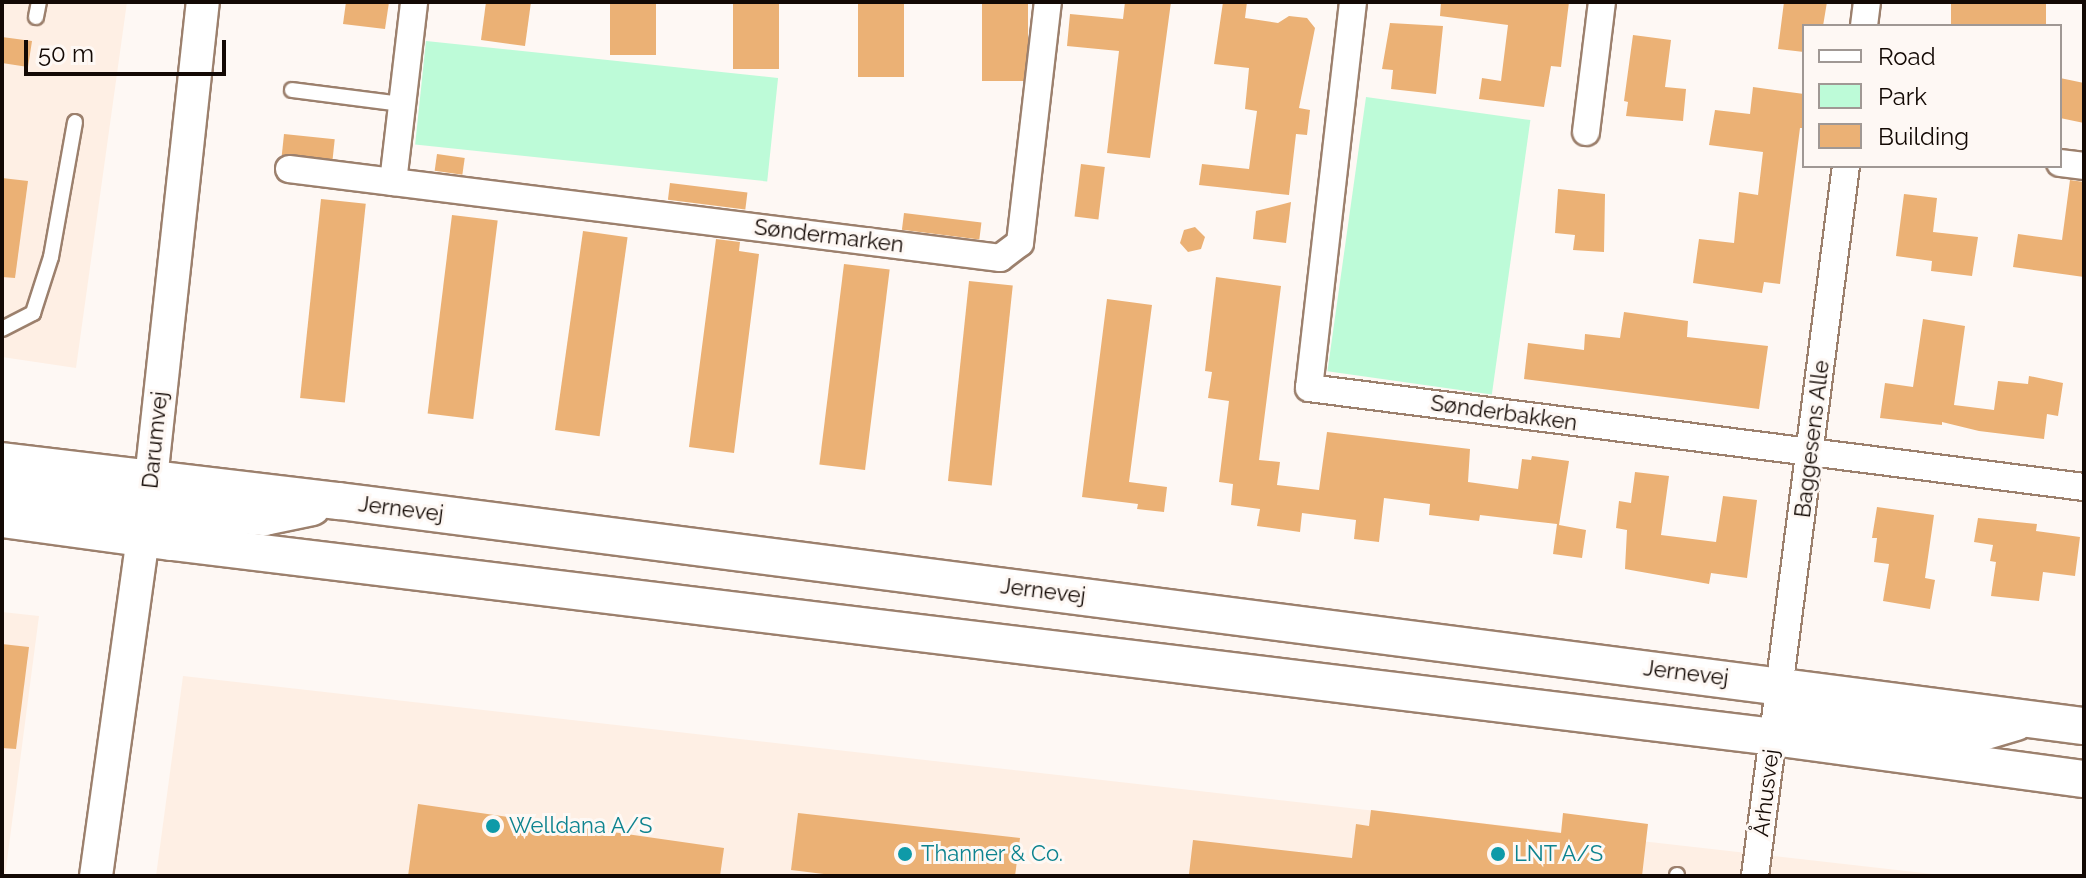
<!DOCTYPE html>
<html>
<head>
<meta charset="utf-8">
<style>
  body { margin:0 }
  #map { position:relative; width:2086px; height:878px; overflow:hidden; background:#fef8f4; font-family:Raleway,sans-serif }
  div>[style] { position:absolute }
  .built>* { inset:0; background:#feefe4 }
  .green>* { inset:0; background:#bdfbd8; transform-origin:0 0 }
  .building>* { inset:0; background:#ebb175; transform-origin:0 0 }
  .roads { filter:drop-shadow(2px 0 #9c806d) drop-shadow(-2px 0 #9c806d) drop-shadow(0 2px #9c806d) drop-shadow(0 -2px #9c806d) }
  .service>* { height:14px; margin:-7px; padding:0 7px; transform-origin:7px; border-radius:7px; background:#fff }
  .minor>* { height:26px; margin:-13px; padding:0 13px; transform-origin:13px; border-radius:13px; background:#fff }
  .tertiary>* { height:32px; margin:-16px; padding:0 16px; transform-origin:16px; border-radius:16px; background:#fff }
  .secondary>* { height:36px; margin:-18px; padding:0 18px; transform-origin:18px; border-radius:18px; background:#fff }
  .dots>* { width:22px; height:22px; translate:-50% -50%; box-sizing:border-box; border:4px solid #fef8f4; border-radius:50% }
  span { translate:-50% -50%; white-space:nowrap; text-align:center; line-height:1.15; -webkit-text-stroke:6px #fef8f4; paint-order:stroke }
  .street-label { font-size:22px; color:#130904 }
  .culture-label { font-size:22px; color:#0d838f }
  .left { translate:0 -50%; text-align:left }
  .frame { position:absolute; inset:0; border:4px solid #130904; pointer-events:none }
  .legend { position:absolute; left:1802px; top:24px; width:260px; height:144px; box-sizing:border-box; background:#fef8f4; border:2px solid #a09894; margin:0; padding:10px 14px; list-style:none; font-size:24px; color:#130904 }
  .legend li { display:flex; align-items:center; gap:16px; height:40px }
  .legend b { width:40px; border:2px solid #a09894 }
  .scale { position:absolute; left:24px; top:40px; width:202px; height:36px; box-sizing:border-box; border:4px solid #130904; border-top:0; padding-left:10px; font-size:24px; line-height:28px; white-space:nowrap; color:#130904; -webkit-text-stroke:6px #fef8f4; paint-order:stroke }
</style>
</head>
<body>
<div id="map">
  <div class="built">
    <i style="clip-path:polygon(2px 2px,127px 2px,76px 368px,2px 357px)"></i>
    <i style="clip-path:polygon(2px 612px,39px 616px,5px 876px,2px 876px)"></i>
    <i style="clip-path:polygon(183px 676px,1950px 876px,156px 876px)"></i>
  </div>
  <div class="green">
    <i style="left:426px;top:41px;width:354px;height:104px;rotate:6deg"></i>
    <i style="left:1366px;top:97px;width:166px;height:277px;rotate:8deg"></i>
  </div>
  <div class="building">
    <i style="clip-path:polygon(346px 2px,389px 2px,385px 29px,343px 24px)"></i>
    <i style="clip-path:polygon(486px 2px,531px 2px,525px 46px,481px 40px)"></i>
    <i style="left:610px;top:2px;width:46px;height:53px"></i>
    <i style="left:733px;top:2px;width:46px;height:67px"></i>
    <i style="left:858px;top:2px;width:46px;height:75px"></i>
    <i style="left:982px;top:2px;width:46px;height:79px"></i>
    <i style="clip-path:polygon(1125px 2px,1171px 2px,1150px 158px,1107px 153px,1119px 51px,1067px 46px,1070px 14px,1123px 19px)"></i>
    <i style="clip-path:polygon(1223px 2px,1247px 2px,1245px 18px,1278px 23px,1289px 16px,1307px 18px,1315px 28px,1299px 108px,1310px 110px,1307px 135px,1296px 134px,1289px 195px,1199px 185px,1202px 164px,1249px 169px,1257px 111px,1245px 109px,1249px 68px,1214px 64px)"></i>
    <i style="clip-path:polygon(1441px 2px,1569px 2px,1561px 67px,1551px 66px,1544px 107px,1479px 99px,1482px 78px,1501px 81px,1508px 25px,1440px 16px)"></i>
    <i style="clip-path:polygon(1784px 2px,1827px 2px,1823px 26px,1804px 26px,1804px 52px,1778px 49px)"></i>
    <i style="left:1951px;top:2px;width:95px;height:24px"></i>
    <i style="clip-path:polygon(1390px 23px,1443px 26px,1436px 94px,1391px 89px,1393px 70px,1382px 69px)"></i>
    <i style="clip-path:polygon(1633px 35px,1671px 40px,1665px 87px,1686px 89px,1683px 121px,1626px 116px,1628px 102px,1624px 101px)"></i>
    <i style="clip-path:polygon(2px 37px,32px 41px,28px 67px,2px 63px)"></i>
    <i style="clip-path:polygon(2060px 78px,2084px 83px,2084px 123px,2060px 118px)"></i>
    <i style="clip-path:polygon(1753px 87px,1804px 94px,1804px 128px,1800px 128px,1780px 284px,1764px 282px,1762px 293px,1693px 283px,1699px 239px,1734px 243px,1739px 192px,1758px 195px,1763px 152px,1709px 145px,1715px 110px,1750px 114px)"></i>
    <i style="left:284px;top:134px;width:51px;height:21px;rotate:6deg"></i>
    <i style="left:437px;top:154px;width:28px;height:17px;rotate:8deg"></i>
    <i style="left:1081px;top:164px;width:24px;height:53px;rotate:7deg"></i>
    <i style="clip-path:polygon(2px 178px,28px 181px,15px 278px,2px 277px)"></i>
    <i style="clip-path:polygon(2070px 180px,2084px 182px,2084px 277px,2013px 267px,2018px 234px,2062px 240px)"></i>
    <i style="left:670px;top:183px;width:78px;height:17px;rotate:7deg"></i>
    <i style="clip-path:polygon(1558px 189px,1605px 194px,1604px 252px,1573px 250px,1575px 235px,1555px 233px)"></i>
    <i style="clip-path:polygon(1904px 194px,1937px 198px,1933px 232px,1978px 237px,1972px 276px,1931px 271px,1932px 261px,1896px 256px)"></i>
    <i style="left:321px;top:199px;width:45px;height:200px;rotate:6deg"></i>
    <i style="clip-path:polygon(1291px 202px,1286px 243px,1253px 239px,1256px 211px)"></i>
    <i style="left:904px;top:213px;width:78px;height:17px;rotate:7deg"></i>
    <i style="left:452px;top:215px;width:46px;height:200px;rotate:7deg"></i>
    <i style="clip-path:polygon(1195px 227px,1205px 237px,1201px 249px,1188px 252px,1180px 243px,1184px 230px)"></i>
    <i style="left:583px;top:231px;width:45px;height:201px;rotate:8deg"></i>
    <i style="clip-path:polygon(716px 239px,740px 242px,739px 251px,759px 254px,734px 453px,689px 447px)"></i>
    <i style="left:844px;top:264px;width:46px;height:202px;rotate:7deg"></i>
    <i style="clip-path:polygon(1216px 277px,1281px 286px,1259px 460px,1280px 462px,1277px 485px,1319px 490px,1327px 432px,1470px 449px,1468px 482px,1518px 489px,1522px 459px,1531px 460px,1532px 456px,1569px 461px,1559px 525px,1586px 530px,1582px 558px,1553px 554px,1557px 524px,1480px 515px,1479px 521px,1429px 515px,1430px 504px,1384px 498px,1379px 542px,1354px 539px,1356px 520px,1302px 513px,1300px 532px,1257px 526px,1260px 509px,1231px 505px,1233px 484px,1219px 482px,1229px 401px,1208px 398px,1212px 372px,1205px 371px)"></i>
    <i style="left:969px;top:281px;width:44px;height:201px;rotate:6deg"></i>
    <i style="clip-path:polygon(1107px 299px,1152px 305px,1129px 482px,1167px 487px,1164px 512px,1137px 509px,1138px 504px,1082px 497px)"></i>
    <i style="clip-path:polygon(1624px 312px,1688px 321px,1687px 337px,1768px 346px,1759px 409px,1524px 379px,1528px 343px,1584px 350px,1585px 334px,1620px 338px)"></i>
    <i style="clip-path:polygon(1923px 319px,1965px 326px,1954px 405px,1994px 410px,1998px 381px,2028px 384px,2029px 376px,2063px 383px,2058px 416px,2047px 414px,2044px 439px,1979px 431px,1942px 422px,1942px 425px,1880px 418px,1885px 383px,1913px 387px)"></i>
    <i style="clip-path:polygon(1635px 472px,1669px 476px,1661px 535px,1716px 542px,1723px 496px,1757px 500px,1747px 578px,1711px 573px,1709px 584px,1625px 569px,1627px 530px,1616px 528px,1619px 501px,1631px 503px)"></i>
    <i style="clip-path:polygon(1877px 507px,1934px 515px,1925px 578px,1935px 580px,1930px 609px,1883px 601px,1889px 564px,1874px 562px,1877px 538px,1872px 538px)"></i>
    <i style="clip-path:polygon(1978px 518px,2037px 524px,2036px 531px,2080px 537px,2075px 576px,2043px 572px,2039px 601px,1991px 596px,1996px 562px,1990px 561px,1993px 545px,1974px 542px)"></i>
    <i style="clip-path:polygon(2px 644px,29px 647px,16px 749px,2px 748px)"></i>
    <i style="clip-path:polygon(418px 804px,724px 848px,720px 876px,408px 876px)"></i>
    <i style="clip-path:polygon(1371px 810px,1561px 833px,1563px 813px,1648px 824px,1642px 876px,1189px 874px,1193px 840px,1352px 858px,1356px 824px,1369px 826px)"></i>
    <i style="clip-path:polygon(798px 813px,1020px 838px,1015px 876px,840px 876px,791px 870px)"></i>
  </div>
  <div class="roads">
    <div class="service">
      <i style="left:36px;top:17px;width:15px;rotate:-79deg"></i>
      <i style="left:292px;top:90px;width:111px;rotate:7.3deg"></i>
      <i style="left:2px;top:329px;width:35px;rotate:-27deg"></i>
      <i style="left:33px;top:313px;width:59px;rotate:-72.2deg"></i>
      <i style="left:51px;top:257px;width:137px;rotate:-79.9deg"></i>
      <i style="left:1677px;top:876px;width:1px;rotate:-90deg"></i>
    </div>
    <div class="minor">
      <i style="left:1353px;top:2px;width:388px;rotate:96.5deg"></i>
      <i style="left:1309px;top:388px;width:781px;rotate:7.28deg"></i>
      <i style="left:1864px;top:26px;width:24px;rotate:-83deg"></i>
      <i style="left:1586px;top:132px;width:131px;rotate:-83deg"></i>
      <i style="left:2060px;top:163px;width:24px;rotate:7deg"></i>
      <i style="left:289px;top:169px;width:717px;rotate:7.13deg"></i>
      <i style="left:1000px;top:258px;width:25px;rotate:-37deg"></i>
      <i style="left:1020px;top:243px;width:243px;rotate:-83.4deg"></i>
      <i style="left:393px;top:182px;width:181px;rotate:-83.3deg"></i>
      <i style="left:1755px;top:876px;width:716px;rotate:-82.7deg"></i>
    </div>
    <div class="tertiary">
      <i style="left:96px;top:876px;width:401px;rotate:-82.1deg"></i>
      <i style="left:151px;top:479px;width:480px;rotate:-83.8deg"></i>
    </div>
    <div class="secondary">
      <i style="left:2px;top:461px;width:339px;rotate:6.8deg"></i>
      <i style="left:339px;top:501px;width:1759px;rotate:7.35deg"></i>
      <i style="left:2px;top:493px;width:124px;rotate:7deg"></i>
      <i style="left:125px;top:508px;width:39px;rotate:-48deg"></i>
      <i style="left:2px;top:519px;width:172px;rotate:7.7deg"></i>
      <i style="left:172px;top:542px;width:1613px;rotate:6.94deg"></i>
      <i style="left:1773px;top:737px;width:314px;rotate:7.7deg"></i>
      <i style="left:143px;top:538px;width:38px;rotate:-47deg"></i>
      <i style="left:169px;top:510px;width:96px;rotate:4.2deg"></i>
      <i style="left:265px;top:517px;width:48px;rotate:-12deg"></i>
      <i style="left:1773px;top:737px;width:35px;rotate:-47deg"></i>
      <i style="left:1797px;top:711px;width:174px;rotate:8.3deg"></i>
      <i style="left:1969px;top:736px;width:49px;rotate:-16.6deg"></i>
    </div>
  </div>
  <div class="dots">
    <i style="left:493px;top:826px;background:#0f9aa8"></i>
    <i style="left:905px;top:854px;background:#0f9aa8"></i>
    <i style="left:1498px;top:854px;background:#0f9aa8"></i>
  </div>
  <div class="street-label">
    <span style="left:829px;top:236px;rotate:7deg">Søndermarken</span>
    <span style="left:1504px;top:413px;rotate:8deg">Sønderbakken</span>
    <span style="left:1812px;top:439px;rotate:-83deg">Baggesens Alle</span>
    <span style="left:155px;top:440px;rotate:-84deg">Darumvej</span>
    <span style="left:401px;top:509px;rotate:7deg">Jernevej</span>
    <span style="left:1043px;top:591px;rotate:7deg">Jernevej</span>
    <span style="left:1686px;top:673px;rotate:7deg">Jernevej</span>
    <span style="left:1766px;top:793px;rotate:-83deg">Århusvej</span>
  </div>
  <div class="culture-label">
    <span class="left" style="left:509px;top:826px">Welldana A/S</span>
    <span class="left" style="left:921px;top:854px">Thanner &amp; Co.</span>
    <span class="left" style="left:1514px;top:854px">LNT A/S</span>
  </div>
  <div class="frame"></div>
  <ul class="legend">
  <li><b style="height:10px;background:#fff"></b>Road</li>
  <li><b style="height:22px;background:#bdfbd8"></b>Park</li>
  <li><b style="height:22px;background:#ebb175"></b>Building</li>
  </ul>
  <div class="scale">50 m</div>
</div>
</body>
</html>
